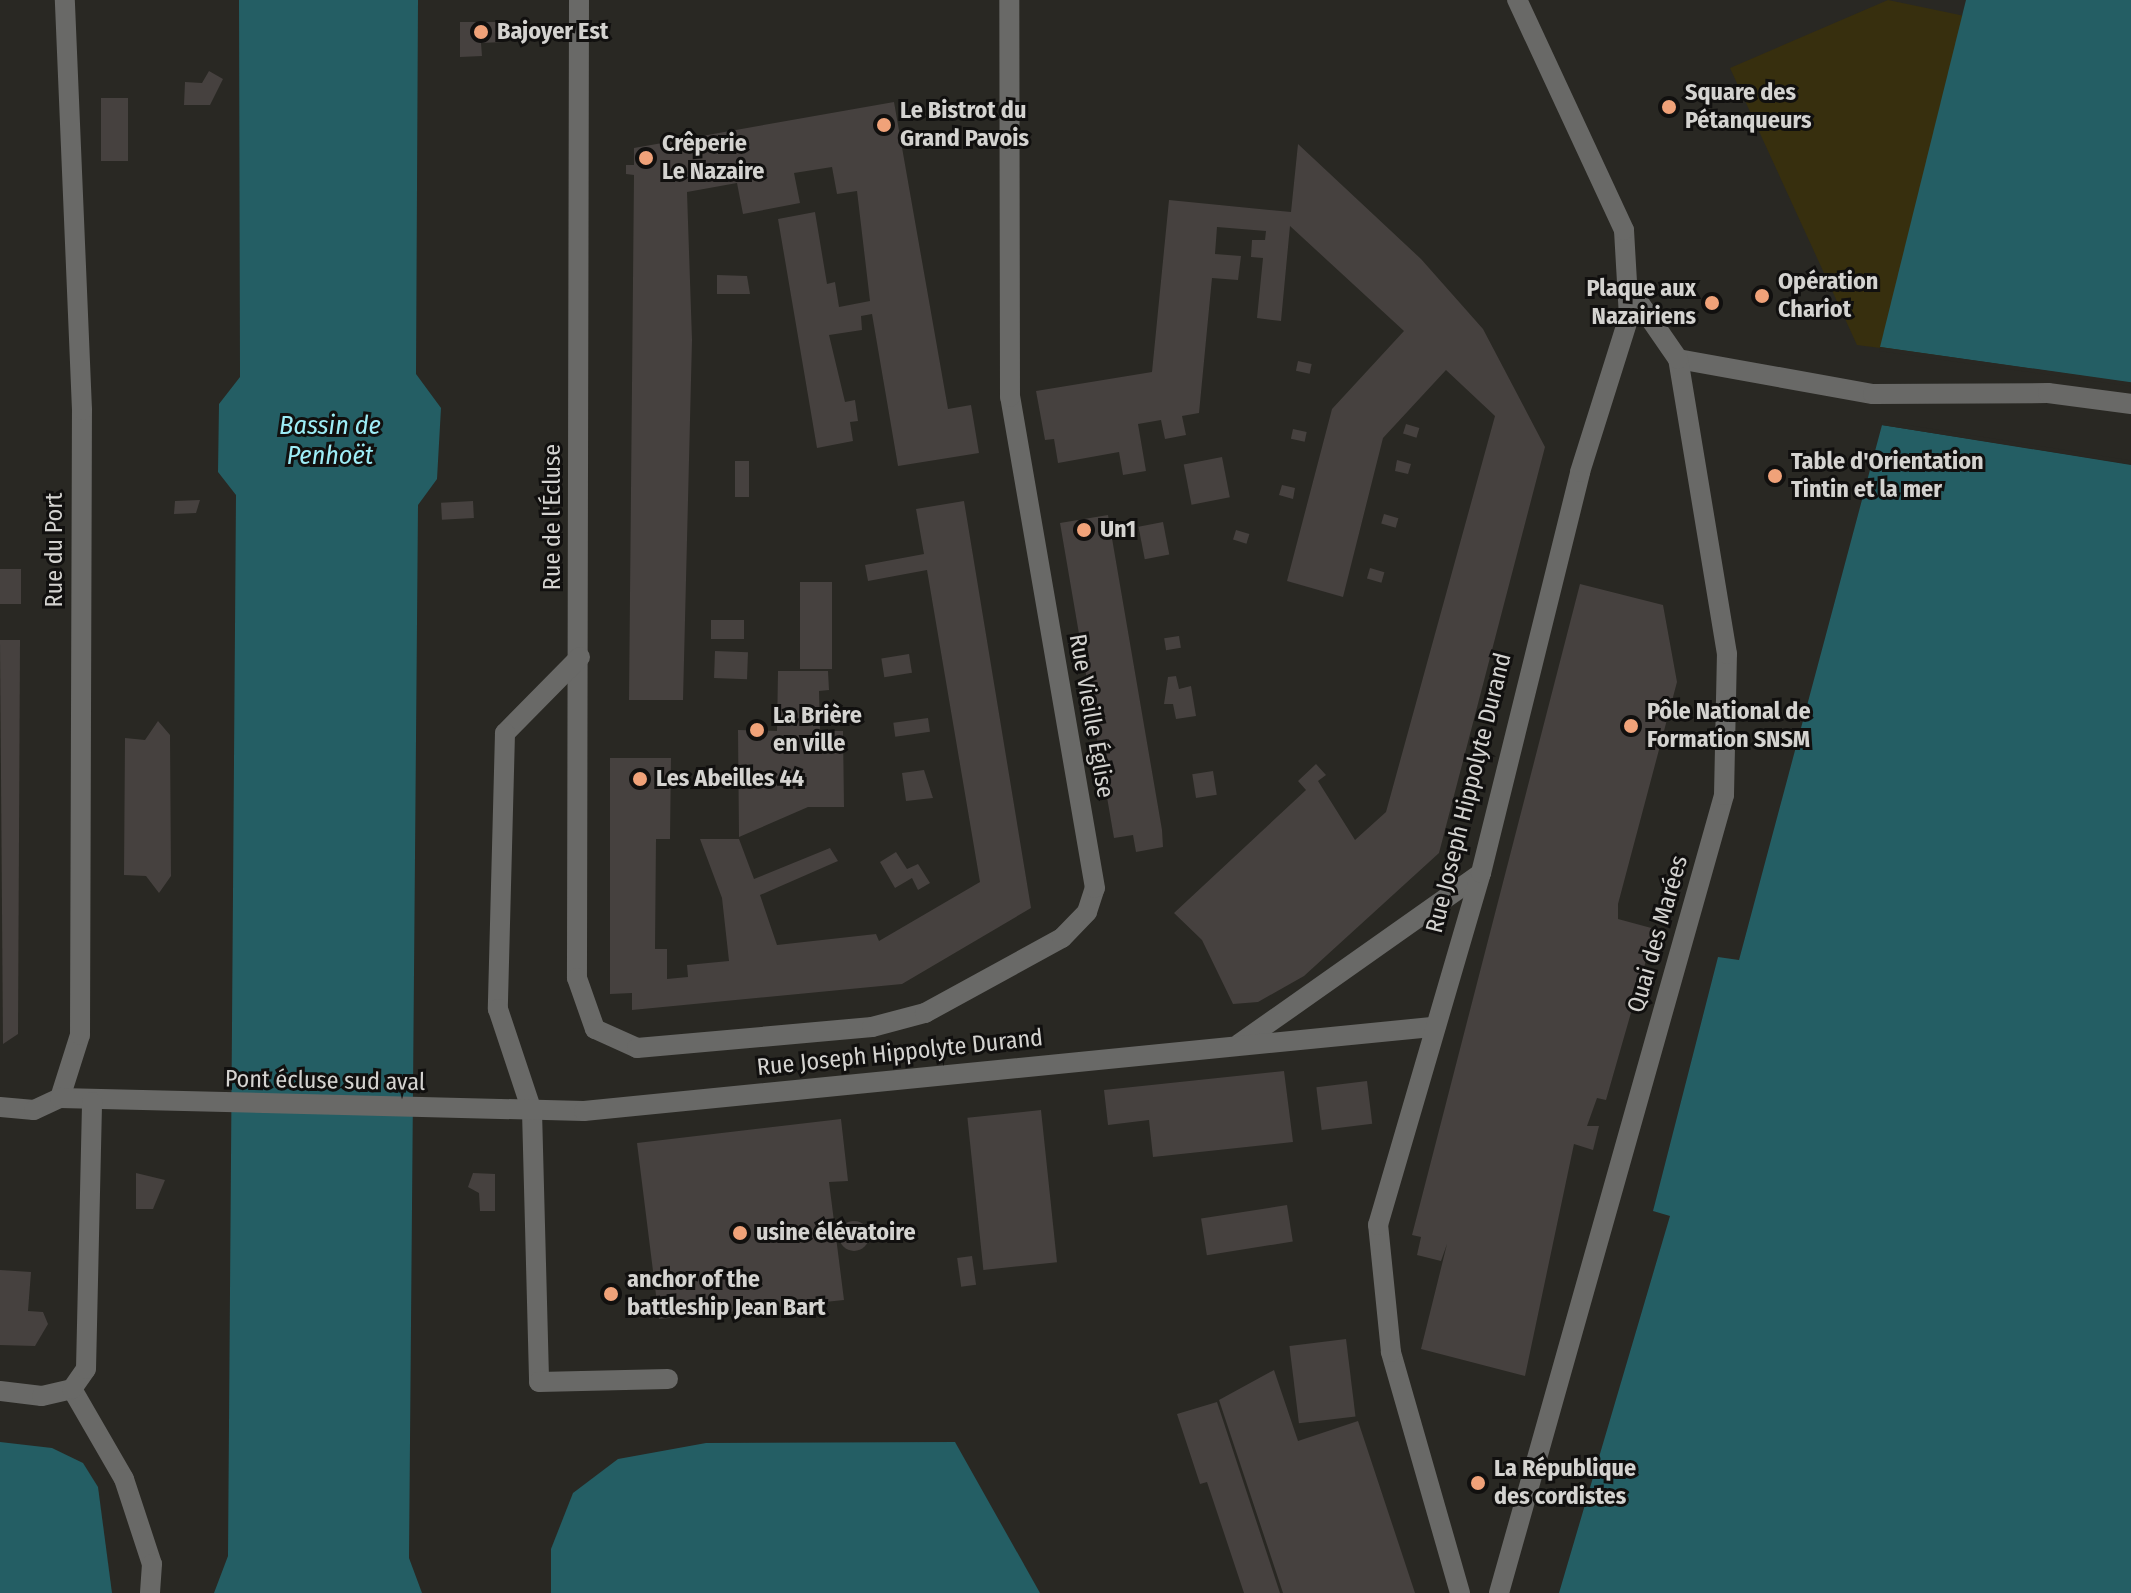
<!DOCTYPE html>
<html>
<head>
<meta charset="utf-8">
<style>
  body { margin:0 }
  #map { position:relative; width:2131px; height:1593px; overflow:hidden; background:#292823; font-family:"Fira Sans Condensed",sans-serif }
  div>[style] { position:absolute }
  .sand>* { inset:0; background:#372f0e }
  .water>* { inset:0; background:#245e64 }
  .pier>* { inset:0; background:#292823; transform-origin:0 0 }
  .building>* { inset:0; background:#46413f; transform-origin:0 0 }
  .round { border-radius:50% }
  .minor>* { height:20px; margin:-10px; padding:0 10px; transform-origin:10px; border-radius:10px; background:#696967 }
  .dots>* { width:22px; height:22px; translate:-50% -50%; box-sizing:border-box; border:4px solid #11100f; border-radius:50% }
  span { translate:-50% -50%; white-space:nowrap; text-align:center; line-height:1.15; -webkit-text-stroke:6px #11100f; paint-order:stroke }
  .poi-label { font-size:24px; color:#d4d3d0; font-weight:700 }
  .left { translate:0 -50%; text-align:left }
  .right { translate:-100% -50%; text-align:right }
  .street-label { font-size:24px; color:#d4d3d0 }
  .water-label { font-size:26px; color:#9eedf7; font-style:italic }
</style>
</head>
<body>
<div id="map">
  <div class="sand">
    <i style="clip-path:polygon(1888px 0,1979px 19px,1997px 363px,1857px 345px,1730px 68px)"></i>
  </div>
  <div class="water">
    <i style="clip-path:polygon(239px 0,418px 0,416px 374px,441px 408px,437px 479px,418px 505px,409px 1558px,422px 1593px,214px 1593px,228px 1556px,236px 495px,218px 472px,219px 404px,240px 377px)"></i>
    <i style="clip-path:polygon(1966px 0,2131px 0,2131px 383px,1880px 347px)"></i>
    <i style="clip-path:polygon(1882px 425px,2131px 465px,2131px 1593px,1559px 1593px,1670px 1216px,1653px 1211px,1718px 957px,1739px 960px)"></i>
    <i style="clip-path:polygon(0 1442px,52px 1448px,83px 1463px,98px 1487px,112px 1593px,0 1593px)"></i>
    <i style="clip-path:polygon(955px 1442px,1040px 1593px,551px 1593px,551px 1549px,573px 1493px,618px 1459px,706px 1443px)"></i>
  </div>
  <div class="pier">
    <i style="left:1880px;top:347px;width:254px;height:4px;rotate:8deg"></i>
    <i style="left:1882px;top:421px;width:252px;height:4px;rotate:9deg"></i>
  </div>
  <div class="building">
    <i style="clip-path:polygon(460px 22px,502px 22px,503px 42px,481px 43px,482px 56px,460px 57px)"></i>
    <i style="clip-path:polygon(209px 71px,223px 79px,210px 105px,184px 105px,185px 82px,202px 83px)"></i>
    <i style="left:101px;top:98px;width:27px;height:63px"></i>
    <i style="clip-path:polygon(894px 102px,948px 409px,971px 405px,979px 453px,898px 466px,872px 314px,861px 316px,862px 330px,829px 335px,845px 402px,855px 400px,858px 421px,850px 422px,853px 441px,817px 448px,778px 219px,815px 212px,827px 284px,835px 282px,839px 307px,870px 301px,857px 191px,837px 194px,832px 167px,794px 173px,800px 203px,743px 214px,737px 183px,687px 192px,692px 340px,683px 700px,629px 700px,634px 175px,626px 174px,626px 165px,634px 165px,634px 148px)"></i>
    <i style="clip-path:polygon(1298px 144px,1421px 259px,1483px 329px,1545px 447px,1439px 853px,1304px 976px,1258px 1002px,1233px 1004px,1202px 940px,1174px 913px,1306px 790px,1298px 781px,1316px 764px,1326px 775px,1318px 781px,1355px 840px,1386px 812px,1495px 416px,1446px 370px,1383px 438px,1343px 597px,1287px 581px,1332px 409px,1404px 331px,1290px 226px,1281px 321px,1257px 318px,1263px 258px,1251px 257px,1252px 240px,1265px 240px,1266px 231px,1217px 227px,1215px 254px,1241px 256px,1238px 280px,1212px 278px,1199px 413px,1182px 416px,1186px 435px,1165px 439px,1161px 420px,1138px 424px,1146px 471px,1123px 475px,1119px 452px,1058px 463px,1054px 439px,1045px 440px,1036px 391px,1152px 372px,1169px 200px,1291px 212px)"></i>
    <i style="clip-path:polygon(717px 275px,747px 276px,750px 294px,717px 294px)"></i>
    <i style="left:1298px;top:361px;width:14px;height:10px;rotate:12deg"></i>
    <i style="left:1406px;top:424px;width:14px;height:10px;rotate:17deg"></i>
    <i style="left:1293px;top:429px;width:14px;height:10px;rotate:12deg"></i>
    <i style="left:1222px;top:457px;width:41px;height:39px;rotate:79deg"></i>
    <i style="clip-path:polygon(1397px 460px,1411px 464px,1408px 474px,1395px 471px)"></i>
    <i style="left:735px;top:461px;width:14px;height:36px"></i>
    <i style="clip-path:polygon(1282px 485px,1295px 488px,1293px 499px,1279px 495px)"></i>
    <i style="clip-path:polygon(200px 500px,196px 513px,174px 514px,175px 501px)"></i>
    <i style="left:473px;top:501px;width:17px;height:32px;rotate:87deg"></i>
    <i style="clip-path:polygon(964px 501px,1031px 908px,902px 984px,632px 1010px,632px 993px,610px 994px,610px 758px,671px 758px,670px 839px,656px 839px,655px 949px,667px 949px,667px 979px,688px 977px,687px 965px,729px 961px,722px 898px,700px 839px,739px 839px,754px 879px,830px 848px,838px 861px,760px 895px,777px 945px,876px 934px,879px 941px,980px 882px,927px 570px,868px 581px,865px 565px,924px 554px,916px 509px)"></i>
    <i style="left:1384px;top:514px;width:15px;height:10px;rotate:16deg"></i>
    <i style="clip-path:polygon(1108px 515px,1162px 830px,1163px 847px,1136px 852px,1133px 835px,1114px 838px,1060px 523px)"></i>
    <i style="left:1163px;top:522px;width:33px;height:25px;rotate:79deg"></i>
    <i style="left:1236px;top:530px;width:14px;height:10px;rotate:17deg"></i>
    <i style="left:1370px;top:568px;width:15px;height:11px;rotate:16deg"></i>
    <i style="left:0;top:569px;width:21px;height:35px"></i>
    <i style="left:800px;top:582px;width:32px;height:87px"></i>
    <i style="clip-path:polygon(1580px 584px,1663px 605px,1677px 682px,1618px 904px,1618px 919px,1655px 929px,1606px 1100px,1597px 1098px,1587px 1126px,1599px 1126px,1593px 1150px,1574px 1144px,1525px 1376px,1421px 1349px,1447px 1244px,1441px 1261px,1417px 1255px,1421px 1237px,1412px 1235px)"></i>
    <i style="left:711px;top:620px;width:33px;height:19px"></i>
    <i style="left:1179px;top:636px;width:12px;height:15px;rotate:81deg"></i>
    <i style="clip-path:polygon(0 640px,20px 640px,18px 1034px,3px 1044px)"></i>
    <i style="left:715px;top:651px;width:33px;height:27px;rotate:2deg"></i>
    <i style="left:909px;top:654px;width:19px;height:28px;rotate:81deg"></i>
    <i style="clip-path:polygon(778px 671px,828px 671px,829px 690px,819px 691px,820px 731px,843px 731px,844px 807px,808px 807px,739px 837px,738px 730px,777px 731px)"></i>
    <i style="clip-path:polygon(1176px 676px,1179px 689px,1191px 686px,1196px 716px,1176px 719px,1173px 704px,1164px 704px,1168px 677px)"></i>
    <i style="left:928px;top:718px;width:14px;height:35px;rotate:82deg"></i>
    <i style="clip-path:polygon(158px 721px,170px 735px,171px 876px,159px 893px,146px 876px,124px 875px,125px 738px,145px 740px)"></i>
    <i style="clip-path:polygon(924px 770px,933px 798px,906px 801px,902px 773px)"></i>
    <i style="left:1213px;top:771px;width:24px;height:21px;rotate:81deg"></i>
    <i style="clip-path:polygon(896px 852px,907px 869px,918px 864px,930px 883px,918px 890px,912px 878px,895px 888px,880px 862px)"></i>
    <i style="clip-path:polygon(1284px 1071px,1293px 1142px,1153px 1157px,1149px 1120px,1108px 1125px,1104px 1090px)"></i>
    <i style="left:1367px;top:1081px;width:43px;height:51px;rotate:83deg"></i>
    <i style="left:1041px;top:1110px;width:153px;height:74px;rotate:84deg"></i>
    <i style="clip-path:polygon(841px 1119px,848px 1181px,829px 1182px,844px 1300px,659px 1319px,637px 1143px)"></i>
    <i style="clip-path:polygon(136px 1173px,165px 1180px,153px 1209px,136px 1209px)"></i>
    <i style="clip-path:polygon(473px 1173px,495px 1174px,495px 1211px,480px 1211px,479px 1193px,468px 1187px)"></i>
    <i style="left:1287px;top:1205px;width:37px;height:87px;rotate:81deg"></i>
    <i class="round" style="left:839px;top:1221px;width:30px;height:30px"></i>
    <i style="left:972px;top:1256px;width:29px;height:15px;rotate:82deg"></i>
    <i style="clip-path:polygon(0 1270px,31px 1272px,28px 1311px,43px 1312px,48px 1324px,35px 1346px,0 1345px)"></i>
    <i style="left:1346px;top:1339px;width:78px;height:57px;rotate:83deg"></i>
    <i style="clip-path:polygon(1274px 1370px,1298px 1441px,1358px 1421px,1415px 1593px,1283px 1593px,1219px 1400px)"></i>
    <i style="clip-path:polygon(1217px 1402px,1280px 1593px,1244px 1593px,1207px 1482px,1200px 1484px,1177px 1414px)"></i>
  </div>
  <div class="minor">
    <i style="left:579px;top:0;width:978px;rotate:90.12deg"></i>
    <i style="left:577px;top:978px;width:54px;rotate:70.6deg"></i>
    <i style="left:595px;top:1029px;width:46px;rotate:24.3deg"></i>
    <i style="left:637px;top:1048px;width:236px;rotate:-5.1deg"></i>
    <i style="left:872px;top:1027px;width:55px;rotate:-14.8deg"></i>
    <i style="left:925px;top:1013px;width:156px;rotate:-28.7deg"></i>
    <i style="left:1062px;top:938px;width:36px;rotate:-46deg"></i>
    <i style="left:1087px;top:912px;width:25px;rotate:-72deg"></i>
    <i style="left:1095px;top:888px;width:498px;rotate:-99.8deg"></i>
    <i style="left:1010px;top:397px;width:397px;rotate:-90.1deg"></i>
    <i style="left:1678px;top:359px;width:198px;rotate:10.2deg"></i>
    <i style="left:1873px;top:394px;width:175px;rotate:-0.3deg"></i>
    <i style="left:2048px;top:393px;width:84px;rotate:7.5deg"></i>
    <i style="left:580px;top:657px;width:107px;rotate:134.6deg"></i>
    <i style="left:505px;top:733px;width:276px;rotate:91.5deg"></i>
    <i style="left:498px;top:1009px;width:108px;rotate:71.6deg"></i>
    <i style="left:532px;top:1111px;width:271px;rotate:88.5deg"></i>
    <i style="left:539px;top:1382px;width:129px;rotate:-1.3deg"></i>
    <i style="left:1239px;top:1044px;width:296px;rotate:-35.2deg"></i>
    <i style="left:60px;top:1098px;width:66px;rotate:-72.4deg"></i>
    <i style="left:80px;top:1035px;width:625px;rotate:-89.82deg"></i>
    <i style="left:82px;top:410px;width:410px;rotate:-92.4deg"></i>
    <i style="left:0;top:1107px;width:34px;rotate:5deg"></i>
    <i style="left:34px;top:1110px;width:29px;rotate:-25deg"></i>
    <i style="left:60px;top:1098px;width:524px;rotate:1.42deg"></i>
    <i style="left:584px;top:1111px;width:852px;rotate:-5.66deg"></i>
    <i style="left:72px;top:1389px;width:104px;rotate:60deg"></i>
    <i style="left:124px;top:1479px;width:89px;rotate:71.8deg"></i>
    <i style="left:152px;top:1564px;width:29px;rotate:94deg"></i>
    <i style="left:0;top:1391px;width:42px;rotate:6.8deg"></i>
    <i style="left:42px;top:1396px;width:31px;rotate:-13deg"></i>
    <i style="left:72px;top:1389px;width:24px;rotate:-55deg"></i>
    <i style="left:86px;top:1369px;width:267px;rotate:-88.7deg"></i>
    <i style="left:1460px;top:1593px;width:251px;rotate:-106deg"></i>
    <i style="left:1391px;top:1352px;width:128px;rotate:-95.8deg"></i>
    <i style="left:1378px;top:1225px;width:367px;rotate:-73.7deg"></i>
    <i style="left:1481px;top:873px;width:413px;rotate:-76.1deg"></i>
    <i style="left:1580px;top:472px;width:163px;rotate:-72.5deg"></i>
    <i style="left:1629px;top:317px;width:87px;rotate:-93.3deg"></i>
    <i style="left:1624px;top:230px;width:254px;rotate:-114.9deg"></i>
    <i style="left:1499px;top:1593px;width:829px;rotate:-74.25deg"></i>
    <i style="left:1724px;top:795px;width:141px;rotate:-88.8deg"></i>
    <i style="left:1727px;top:654px;width:299px;rotate:-99.4deg"></i>
    <i style="left:1678px;top:359px;width:86px;rotate:-124.6deg"></i>
  </div>
  <div class="dots">
    <i style="left:481px;top:32px;background:#f0a279"></i>
    <i style="left:1669px;top:107px;background:#f0a279"></i>
    <i style="left:884px;top:125px;background:#f0a279"></i>
    <i style="left:646px;top:158px;background:#f0a279"></i>
    <i style="left:1762px;top:296px;background:#f0a279"></i>
    <i style="left:1712px;top:303px;background:#f0a279"></i>
    <i style="left:1775px;top:476px;background:#f0a279"></i>
    <i style="left:1084px;top:530px;background:#f0a279"></i>
    <i style="left:1631px;top:726px;background:#f0a279"></i>
    <i style="left:757px;top:730px;background:#f0a279"></i>
    <i style="left:640px;top:779px;background:#f0a279"></i>
    <i style="left:740px;top:1233px;background:#f0a279"></i>
    <i style="left:611px;top:1294px;background:#f0a279"></i>
    <i style="left:1478px;top:1483px;background:#f0a279"></i>
  </div>
  <div class="poi-label">
    <span class="left" style="left:497px;top:32px">Bajoyer Est</span>
    <span class="left" style="left:1685px;top:107px">Square des<br>Pétanqueurs</span>
    <span class="left" style="left:900px;top:125px">Le Bistrot du<br>Grand Pavois</span>
    <span class="left" style="left:662px;top:158px">Crêperie<br>Le Nazaire</span>
    <span class="left" style="left:1778px;top:296px">Opération<br>Chariot</span>
    <span class="right" style="left:1696px;top:303px">Plaque aux<br>Nazairiens</span>
    <span class="left" style="left:1791px;top:476px">Table d'Orientation<br>Tintin et la mer</span>
    <span class="left" style="left:1100px;top:530px">Un1</span>
    <span class="left" style="left:1647px;top:726px">Pôle National de<br>Formation SNSM</span>
    <span class="left" style="left:773px;top:730px">La Brière<br>en ville</span>
    <span class="left" style="left:656px;top:779px">Les Abeilles 44</span>
    <span class="left" style="left:756px;top:1233px">usine élévatoire</span>
    <span class="left" style="left:627px;top:1294px">anchor of the<br>battleship Jean Bart</span>
    <span class="left" style="left:1494px;top:1483px">La République<br>des cordistes</span>
  </div>
  <div class="street-label">
    <span style="left:553px;top:517px;rotate:-90deg">Rue de l'Écluse</span>
    <span style="left:55px;top:550px;rotate:-90deg">Rue du Port</span>
    <span style="left:1091px;top:716px;rotate:80deg">Rue Vieille Église</span>
    <span style="left:1469px;top:793px;rotate:-76deg">Rue Joseph Hippolyte Durand</span>
    <span style="left:1658px;top:934px;rotate:-74deg">Quai des Marées</span>
    <span style="left:900px;top:1053px;rotate:-6deg">Rue Joseph Hippolyte Durand</span>
    <span style="left:325px;top:1081px;rotate:1deg">Pont écluse sud aval</span>
  </div>
  <div class="water-label">
    <span style="left:330px;top:441px">Bassin de<br>Penhoët</span>
  </div>
</div>
</body>
</html>
